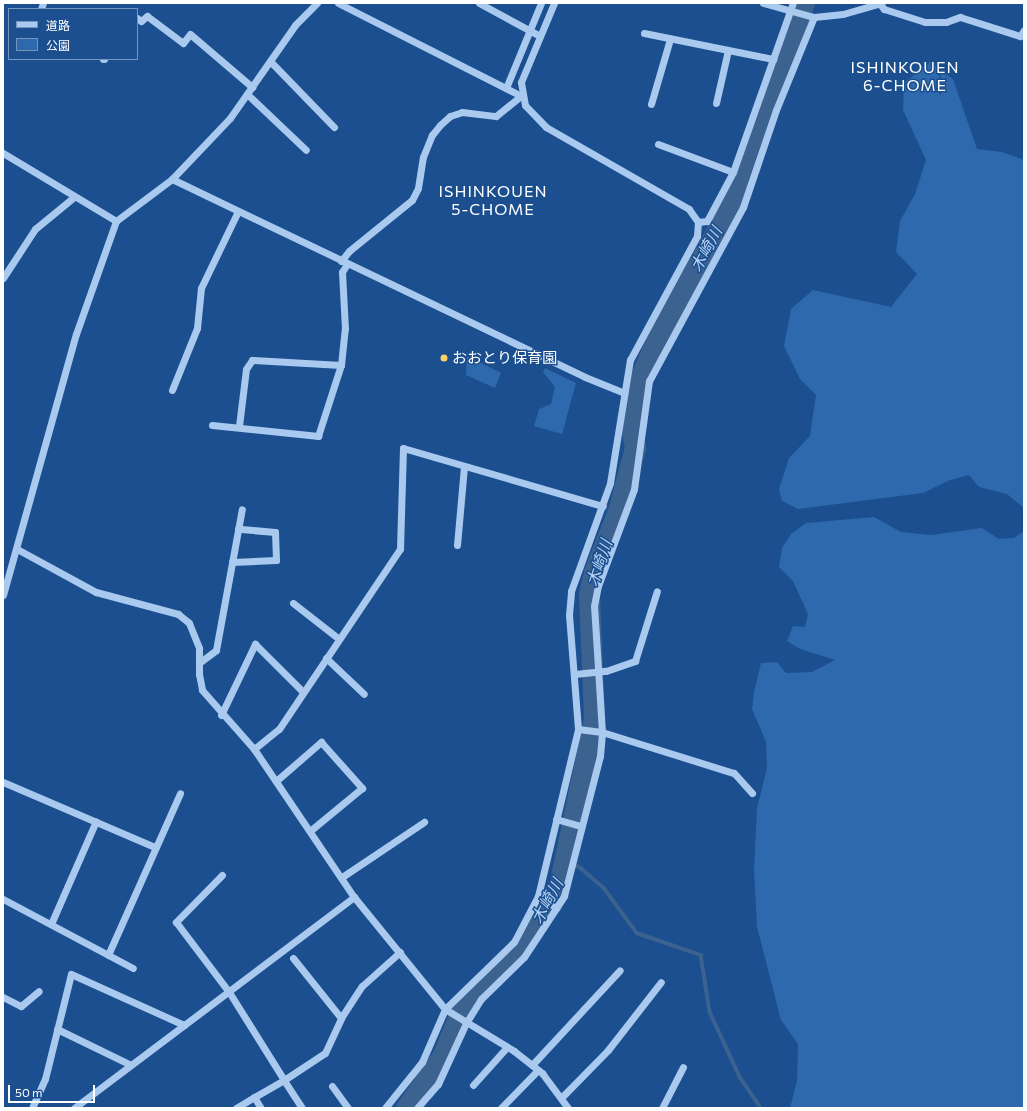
<!DOCTYPE html>
<html>
<head>
<meta charset="utf-8">
<style>
  body { margin:0 }
  #map { position:relative; width:1027px; height:1111px; overflow:hidden; background:#1b4f8f; font-family:Commissioner,"Noto Sans JP",sans-serif }
  div>[style] { position:absolute }
  .green>* { inset:0; background:#2e69ad }
  .stream>* { height:3.5px; margin:-1.75px; padding:0 1.75px; transform-origin:1.75px; border-radius:1.75px; background:#3c6290 }
  .river>* { height:21px; margin:-10.5px; padding:0 10.5px; transform-origin:10.5px; border-radius:10.5px; background:#3c6290 }
  .minor>* { height:7px; margin:-3.5px; padding:0 3.5px; transform-origin:3.5px; border-radius:3.5px; background:#a9c9ee }
  .dots>* { width:11px; height:11px; translate:-50% -50%; box-sizing:border-box; border:2px solid #1b4f8f; border-radius:50% }
  span { translate:-50% -50%; white-space:nowrap; text-align:center; line-height:1.15; -webkit-text-stroke:3px #1b4f8f; paint-order:stroke }
  .poi-label { font-size:15px; color:#fff }
  .left { translate:0 -50%; text-align:left }
  .neighbourhood-label { font-size:16px; color:#fff; letter-spacing:1px }
  .water-label { font-size:16px; color:#b5d3f5; font-style:italic }
  .frame { position:absolute; inset:0; border:4px solid #fff; pointer-events:none }
  .legend { position:absolute; left:8px; top:8px; width:130px; height:52px; box-sizing:border-box; background:#1b4f8f; border:1px solid #7695bc; margin:0; padding:5px 7px; list-style:none; font-size:12px; color:#fff }
  .legend li { display:flex; align-items:center; gap:8px; height:20px }
  .legend b { width:20px; border:1px solid #7695bc }
  .scale { position:absolute; left:8px; top:1085px; width:87px; height:18px; box-sizing:border-box; border:2px solid #fff; border-top:0; padding-left:5px; font-size:12px; line-height:14px; white-space:nowrap; color:#fff; -webkit-text-stroke:3px #1b4f8f; paint-order:stroke }
</style>
</head>
<body>
<div id="map">
  <div class="green">
    <i style="clip-path:polygon(930px 62px,953px 79px,977px 149px,1002px 152px,1024px 160px,1024px 508px,1007px 494px,979px 487px,969px 475px,950px 480px,923px 493px,798px 509px,782px 501px,779px 489px,789px 458px,810px 436px,816px 395px,800px 379px,784px 346px,791px 309px,813px 290px,891px 307px,917px 274px,896px 252px,900px 221px,915px 194px,926px 160px,903px 110px,904px 83px)"></i>
    <i style="clip-path:polygon(467px 356px,501px 373px,495px 388px,466px 375px)"></i>
    <i style="clip-path:polygon(545px 368px,576px 383px,562px 434px,534px 426px,539px 409px,551px 404px,555px 387px,543px 372px)"></i>
    <i style="clip-path:polygon(874px 517px,901px 532px,931px 535px,982px 528px,999px 539px,1014px 538px,1024px 531px,1024px 1108px,790px 1108px,797px 1081px,798px 1044px,781px 1020px,757px 927px,754px 869px,757px 808px,767px 768px,766px 742px,752px 709px,754px 692px,761px 663px,777px 662px,786px 673px,812px 672px,835px 660px,800px 649px,787px 641px,793px 626px,805px 627px,808px 614px,793px 581px,779px 567px,782px 548px,791px 534px,806px 523px)"></i>
  </div>
  <div class="stream">
    <i style="left:565px;top:860px;width:18px;rotate:27deg"></i>
    <i style="left:581px;top:868px;width:30px;rotate:41deg"></i>
    <i style="left:604px;top:888px;width:56px;rotate:53.7deg"></i>
    <i style="left:637px;top:933px;width:68px;rotate:19deg"></i>
    <i style="left:701px;top:955px;width:58px;rotate:81deg"></i>
    <i style="left:710px;top:1012px;width:72px;rotate:65.2deg"></i>
    <i style="left:740px;top:1077px;width:37px;rotate:56deg"></i>
  </div>
  <div class="river">
    <i style="left:406px;top:1108px;width:65px;rotate:-55.1deg"></i>
    <i style="left:443px;top:1055px;width:51px;rotate:-68deg"></i>
    <i style="left:462px;top:1008px;width:81px;rotate:-45deg"></i>
    <i style="left:519px;top:951px;width:76px;rotate:-58.4deg"></i>
    <i style="left:559px;top:886px;width:172px;rotate:-78.2deg"></i>
    <i style="left:594px;top:718px;width:124px;rotate:-92.3deg"></i>
    <i style="left:589px;top:594px;width:23px;rotate:-77deg"></i>
    <i style="left:594px;top:572px;width:69px;rotate:-68.7deg"></i>
    <i style="left:619px;top:508px;width:63px;rotate:-75.3deg"></i>
    <i style="left:635px;top:447px;width:14px;rotate:-102deg"></i>
    <i style="left:632px;top:433px;width:58px;rotate:-81deg"></i>
    <i style="left:641px;top:376px;width:39px;rotate:-67deg"></i>
    <i style="left:656px;top:340px;width:119px;rotate:-60.9deg"></i>
    <i style="left:714px;top:236px;width:72px;rotate:-63.8deg"></i>
    <i style="left:746px;top:171px;width:178px;rotate:-71deg"></i>
  </div>
  <div class="minor">
    <i style="left:338px;top:3px;width:205px;rotate:26.9deg"></i>
    <i style="left:479px;top:3px;width:69px;rotate:28.4deg"></i>
    <i style="left:763px;top:3px;width:53px;rotate:15.4deg"></i>
    <i style="left:814px;top:17px;width:29px;rotate:-6deg"></i>
    <i style="left:843px;top:14px;width:40px;rotate:-16deg"></i>
    <i style="left:879px;top:3px;width:8px;rotate:50deg"></i>
    <i style="left:884px;top:9px;width:43px;rotate:17.6deg"></i>
    <i style="left:925px;top:22px;width:21px"></i>
    <i style="left:946px;top:22px;width:15px;rotate:-20deg"></i>
    <i style="left:960px;top:17px;width:63px;rotate:17.6deg"></i>
    <i style="left:1020px;top:36px;width:7px;rotate:-56deg"></i>
    <i style="left:41px;top:9px;width:6px;rotate:-72deg"></i>
    <i style="left:137px;top:18px;width:5px;rotate:37deg"></i>
    <i style="left:141px;top:21px;width:8px;rotate:-40deg"></i>
    <i style="left:147px;top:16px;width:45px;rotate:36.9deg"></i>
    <i style="left:183px;top:43px;width:11px;rotate:-52deg"></i>
    <i style="left:190px;top:34px;width:82px;rotate:40.5deg"></i>
    <i style="left:644px;top:33px;width:132px;rotate:11.4deg"></i>
    <i style="left:103px;top:59px;width:1px"></i>
    <i style="left:270px;top:61px;width:92px;rotate:45.9deg"></i>
    <i style="left:506px;top:88px;width:92px;rotate:-67.6deg"></i>
    <i style="left:247px;top:94px;width:81px;rotate:43.5deg"></i>
    <i style="left:716px;top:103px;width:54px;rotate:-77.2deg"></i>
    <i style="left:651px;top:104px;width:68px;rotate:-73.7deg"></i>
    <i style="left:658px;top:144px;width:80px;rotate:20.5deg"></i>
    <i style="left:3px;top:153px;width:132px;rotate:31deg"></i>
    <i style="left:172px;top:179px;width:458px;rotate:25.6deg"></i>
    <i style="left:585px;top:377px;width:40px;rotate:22deg"></i>
    <i style="left:698px;top:222px;width:9px;rotate:-6deg"></i>
    <i style="left:707px;top:221px;width:55px;rotate:-62deg"></i>
    <i style="left:733px;top:172px;width:179px;rotate:-70.5deg"></i>
    <i style="left:341px;top:261px;width:13px;rotate:-51deg"></i>
    <i style="left:349px;top:251px;width:81px;rotate:-39deg"></i>
    <i style="left:412px;top:200px;width:13px;rotate:-63deg"></i>
    <i style="left:418px;top:188px;width:31px;rotate:-81deg"></i>
    <i style="left:423px;top:157px;width:24px;rotate:-68deg"></i>
    <i style="left:432px;top:135px;width:13px;rotate:-51deg"></i>
    <i style="left:440px;top:125px;width:13px;rotate:-42deg"></i>
    <i style="left:450px;top:116px;width:13px;rotate:-18deg"></i>
    <i style="left:462px;top:112px;width:34px;rotate:7deg"></i>
    <i style="left:496px;top:116px;width:32px;rotate:-39deg"></i>
    <i style="left:3px;top:278px;width:59px;rotate:-56.9deg"></i>
    <i style="left:35px;top:229px;width:50px;rotate:-39.4deg"></i>
    <i style="left:172px;top:390px;width:67px;rotate:-68deg"></i>
    <i style="left:197px;top:328px;width:40px;rotate:-84.3deg"></i>
    <i style="left:201px;top:288px;width:85px;rotate:-64.3deg"></i>
    <i style="left:212px;top:425px;width:107px;rotate:5.9deg"></i>
    <i style="left:318px;top:436px;width:75px;rotate:-72.1deg"></i>
    <i style="left:239px;top:426px;width:57px;rotate:-83deg"></i>
    <i style="left:246px;top:369px;width:11px;rotate:-56deg"></i>
    <i style="left:252px;top:360px;width:89px;rotate:3.2deg"></i>
    <i style="left:341px;top:365px;width:36px;rotate:-84deg"></i>
    <i style="left:345px;top:329px;width:57px;rotate:-93deg"></i>
    <i style="left:342px;top:272px;width:9px;rotate:-58deg"></i>
    <i style="left:457px;top:545px;width:79px;rotate:-84.9deg"></i>
    <i style="left:17px;top:549px;width:90px;rotate:28.6deg"></i>
    <i style="left:96px;top:592px;width:85px;rotate:15deg"></i>
    <i style="left:178px;top:614px;width:14px;rotate:39deg"></i>
    <i style="left:189px;top:623px;width:27px;rotate:68deg"></i>
    <i style="left:199px;top:648px;width:26px;rotate:90deg"></i>
    <i style="left:199px;top:674px;width:16px;rotate:79deg"></i>
    <i style="left:202px;top:690px;width:79px;rotate:48.6deg"></i>
    <i style="left:254px;top:749px;width:179px;rotate:56deg"></i>
    <i style="left:354px;top:897px;width:144px;rotate:50.9deg"></i>
    <i style="left:445px;top:1009px;width:81px;rotate:31.3deg"></i>
    <i style="left:514px;top:1051px;width:36px;rotate:38deg"></i>
    <i style="left:542px;top:1073px;width:44px;rotate:53.4deg"></i>
    <i style="left:232px;top:562px;width:44px;rotate:-2.6deg"></i>
    <i style="left:276px;top:560px;width:28px;rotate:-92deg"></i>
    <i style="left:275px;top:532px;width:37px;rotate:-175deg"></i>
    <i style="left:3px;top:595px;width:271px;rotate:-74.4deg"></i>
    <i style="left:76px;top:334px;width:120px;rotate:-70.5deg"></i>
    <i style="left:116px;top:221px;width:70px;rotate:-36.9deg"></i>
    <i style="left:172px;top:179px;width:84px;rotate:-46.4deg"></i>
    <i style="left:230px;top:118px;width:113px;rotate:-55deg"></i>
    <i style="left:295px;top:25px;width:31px;rotate:-45deg"></i>
    <i style="left:293px;top:603px;width:58px;rotate:38deg"></i>
    <i style="left:326px;top:658px;width:52px;rotate:43.5deg"></i>
    <i style="left:199px;top:663px;width:21px;rotate:-37deg"></i>
    <i style="left:216px;top:650px;width:143px;rotate:-79.6deg"></i>
    <i style="left:575px;top:674px;width:31px;rotate:-6deg"></i>
    <i style="left:606px;top:671px;width:31px;rotate:-19deg"></i>
    <i style="left:635px;top:661px;width:73px;rotate:-72.6deg"></i>
    <i style="left:221px;top:715px;width:79px;rotate:-64.4deg"></i>
    <i style="left:255px;top:644px;width:68px;rotate:45deg"></i>
    <i style="left:578px;top:729px;width:24px;rotate:7deg"></i>
    <i style="left:602px;top:732px;width:138px;rotate:17.3deg"></i>
    <i style="left:734px;top:773px;width:27px;rotate:48deg"></i>
    <i style="left:254px;top:749px;width:32px;rotate:-39deg"></i>
    <i style="left:279px;top:729px;width:217px;rotate:-56.1deg"></i>
    <i style="left:400px;top:549px;width:101px;rotate:-88.3deg"></i>
    <i style="left:403px;top:448px;width:208px;rotate:16.2deg"></i>
    <i style="left:276px;top:781px;width:60px;rotate:-40.9deg"></i>
    <i style="left:321px;top:742px;width:62px;rotate:48.3deg"></i>
    <i style="left:362px;top:788px;width:66px;rotate:140.5deg"></i>
    <i style="left:3px;top:782px;width:165px;rotate:23.2deg"></i>
    <i style="left:556px;top:819px;width:26px;rotate:16deg"></i>
    <i style="left:222px;top:875px;width:66px;rotate:134.4deg"></i>
    <i style="left:176px;top:922px;width:88px;rotate:52.9deg"></i>
    <i style="left:229px;top:992px;width:104px;rotate:58deg"></i>
    <i style="left:284px;top:1080px;width:34px;rotate:150deg"></i>
    <i style="left:254px;top:1097px;width:13px;rotate:58deg"></i>
    <i style="left:342px;top:877px;width:99px;rotate:-33.9deg"></i>
    <i style="left:538px;top:896px;width:22px;rotate:32deg"></i>
    <i style="left:3px;top:899px;width:147px;rotate:28deg"></i>
    <i style="left:51px;top:924px;width:112px;rotate:-66.4deg"></i>
    <i style="left:108px;top:955px;width:177px;rotate:-66deg"></i>
    <i style="left:293px;top:958px;width:77px;rotate:51.3deg"></i>
    <i style="left:3px;top:997px;width:20px;rotate:27deg"></i>
    <i style="left:21px;top:1006px;width:23px;rotate:-40deg"></i>
    <i style="left:57px;top:1029px;width:82px;rotate:25.9deg"></i>
    <i style="left:532px;top:1065px;width:129px;rotate:-47.2deg"></i>
    <i style="left:473px;top:1085px;width:51px;rotate:-48.2deg"></i>
    <i style="left:332px;top:1086px;width:27px;rotate:54deg"></i>
    <i style="left:562px;top:1097px;width:66px;rotate:-45.6deg"></i>
    <i style="left:608px;top:1050px;width:86px;rotate:-52.1deg"></i>
    <i style="left:32px;top:1108px;width:32px;rotate:-66deg"></i>
    <i style="left:45px;top:1079px;width:108px;rotate:-76.1deg"></i>
    <i style="left:71px;top:974px;width:124px;rotate:24.3deg"></i>
    <i style="left:74px;top:1108px;width:351px;rotate:-37deg"></i>
    <i style="left:236px;top:1108px;width:21px;rotate:-31deg"></i>
    <i style="left:302px;top:1108px;width:33px;rotate:-123deg"></i>
    <i style="left:284px;top:1080px;width:49px;rotate:-33.4deg"></i>
    <i style="left:325px;top:1053px;width:38px;rotate:-65deg"></i>
    <i style="left:341px;top:1018px;width:38px;rotate:-57deg"></i>
    <i style="left:362px;top:986px;width:51px;rotate:-41.8deg"></i>
    <i style="left:385px;top:1108px;width:59px;rotate:-51.2deg"></i>
    <i style="left:422px;top:1062px;width:58px;rotate:-66.5deg"></i>
    <i style="left:445px;top:1009px;width:96px;rotate:-44.2deg"></i>
    <i style="left:514px;top:942px;width:52px;rotate:-62.4deg"></i>
    <i style="left:538px;top:896px;width:172px;rotate:-76.5deg"></i>
    <i style="left:578px;top:729px;width:114px;rotate:-94.5deg"></i>
    <i style="left:569px;top:615px;width:24px;rotate:-85deg"></i>
    <i style="left:571px;top:591px;width:115px;rotate:-70.1deg"></i>
    <i style="left:610px;top:483px;width:125px;rotate:-80.8deg"></i>
    <i style="left:630px;top:360px;width:141px;rotate:-61.6deg"></i>
    <i style="left:697px;top:236px;width:14px;rotate:-86deg"></i>
    <i style="left:698px;top:222px;width:16px;rotate:-125deg"></i>
    <i style="left:689px;top:209px;width:165px;rotate:-150.2deg"></i>
    <i style="left:546px;top:127px;width:30px;rotate:-134deg"></i>
    <i style="left:525px;top:105px;width:23px;rotate:-100deg"></i>
    <i style="left:521px;top:82px;width:86px;rotate:-67.3deg"></i>
    <i style="left:417px;top:1108px;width:32px;rotate:-49deg"></i>
    <i style="left:438px;top:1084px;width:67px;rotate:-65.3deg"></i>
    <i style="left:466px;top:1023px;width:28px;rotate:-58deg"></i>
    <i style="left:481px;top:999px;width:60px;rotate:-44.3deg"></i>
    <i style="left:524px;top:957px;width:73px;rotate:-56.7deg"></i>
    <i style="left:564px;top:896px;width:145px;rotate:-75.6deg"></i>
    <i style="left:600px;top:756px;width:24px;rotate:-85deg"></i>
    <i style="left:602px;top:732px;width:126px;rotate:-93.6deg"></i>
    <i style="left:594px;top:606px;width:20px;rotate:-79deg"></i>
    <i style="left:598px;top:586px;width:103px;rotate:-69.6deg"></i>
    <i style="left:634px;top:489px;width:109px;rotate:-82.1deg"></i>
    <i style="left:649px;top:381px;width:198px;rotate:-61.6deg"></i>
    <i style="left:743px;top:207px;width:102px;rotate:-71.2deg"></i>
    <i style="left:776px;top:110px;width:100px;rotate:-67.8deg"></i>
    <i style="left:501px;top:1108px;width:53px;rotate:-45.8deg"></i>
    <i style="left:662px;top:1108px;width:46px;rotate:-62.9deg"></i>
  </div>
  <div class="dots">
    <i style="left:444px;top:358px;background:#ffd166"></i>
  </div>
  <div class="poi-label">
    <span class="left" style="left:452px;top:358px">おおとり保育園</span>
  </div>
  <div class="neighbourhood-label">
    <span style="left:905px;top:76px">ISHINKOUEN<br>6-CHOME</span>
    <span style="left:493px;top:200px">ISHINKOUEN<br>5-CHOME</span>
  </div>
  <div class="water-label">
    <span style="left:706px;top:249px;rotate:-62deg">木崎川</span>
    <span style="left:599px;top:563px;rotate:-71deg">木崎川</span>
    <span style="left:547px;top:901px;rotate:-62deg">木崎川</span>
  </div>
  <div class="frame"></div>
  <ul class="legend">
  <li><b style="height:5px;background:#a9c9ee"></b>道路</li>
  <li><b style="height:11px;background:#2e69ad"></b>公園</li>
  </ul>
  <div class="scale">50 m</div>
</div>
</body>
</html>
